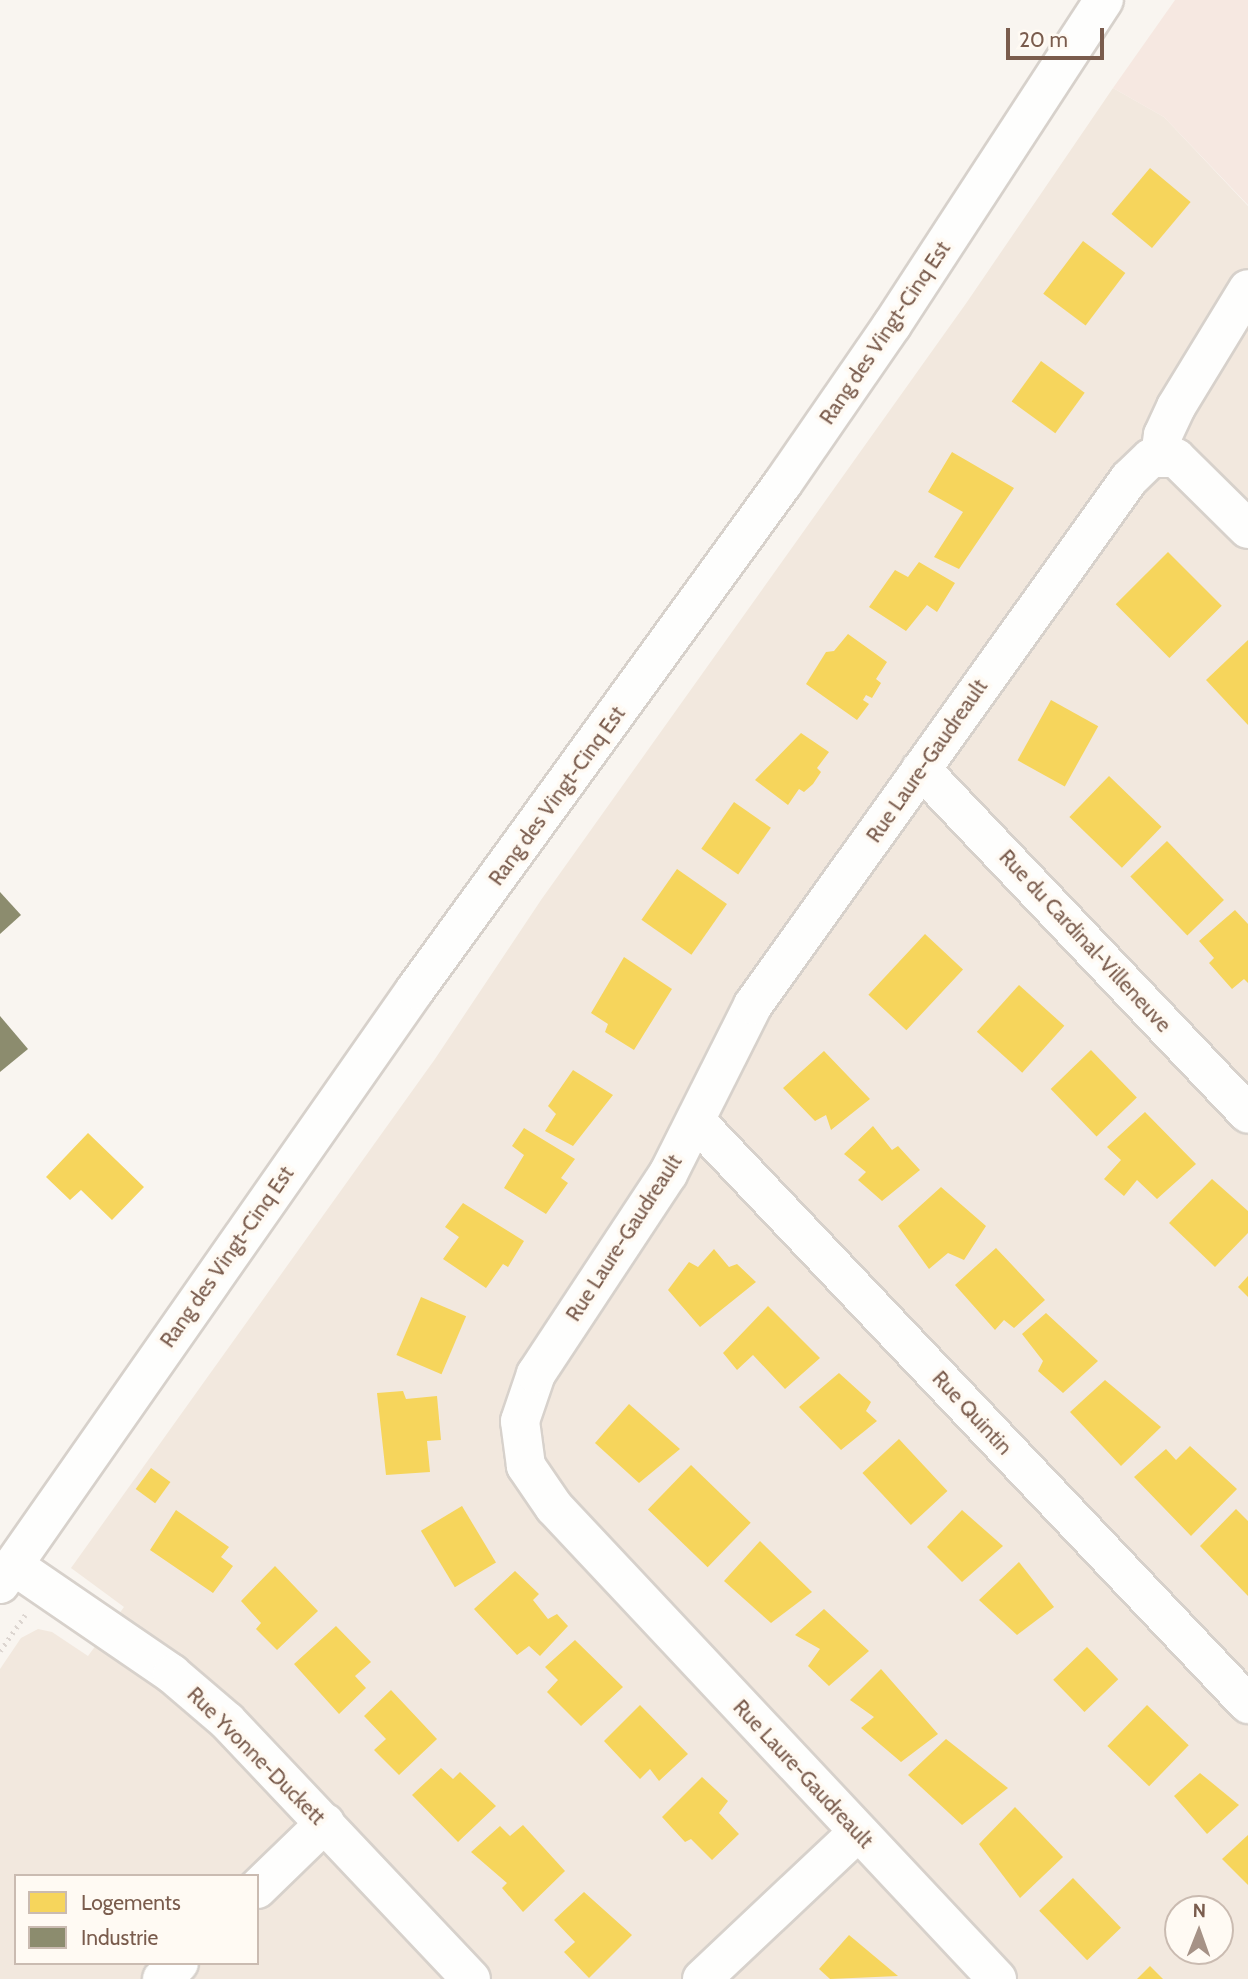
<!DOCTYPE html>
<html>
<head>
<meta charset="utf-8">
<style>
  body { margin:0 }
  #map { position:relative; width:1248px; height:1979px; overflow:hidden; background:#f9f5f0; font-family:Cabin,sans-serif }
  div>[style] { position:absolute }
  .residential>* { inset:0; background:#f2e8de }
  .commercial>* { inset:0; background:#f6e8e1 }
  .homes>* { inset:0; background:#f6d55c; transform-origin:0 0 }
  .industry>* { inset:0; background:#8c8c6e }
  .path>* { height:4.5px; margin-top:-2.25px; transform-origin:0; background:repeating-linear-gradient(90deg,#dcd5d0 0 2px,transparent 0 7px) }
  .roads { filter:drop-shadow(2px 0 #d7d1cb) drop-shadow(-2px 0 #d7d1cb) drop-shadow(0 2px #d7d1cb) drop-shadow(0 -2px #d7d1cb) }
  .minor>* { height:38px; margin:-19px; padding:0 19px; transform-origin:19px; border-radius:19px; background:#fefefd }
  span { translate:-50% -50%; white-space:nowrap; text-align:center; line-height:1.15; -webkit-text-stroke:7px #fffaf3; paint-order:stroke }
  .street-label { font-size:21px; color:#7a5c4d }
  .legend { position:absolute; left:14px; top:1874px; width:245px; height:91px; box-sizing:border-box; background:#fffaf3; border:2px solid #cabbb1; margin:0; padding:9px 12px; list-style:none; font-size:21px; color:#7a5c4d }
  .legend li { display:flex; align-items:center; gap:14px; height:35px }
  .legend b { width:35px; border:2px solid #cabbb1 }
  .north { position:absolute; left:1164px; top:1895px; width:70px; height:70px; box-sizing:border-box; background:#fffaf3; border:2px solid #cabbb1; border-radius:50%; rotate:1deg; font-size:19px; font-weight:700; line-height:28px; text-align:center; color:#7a5c4d }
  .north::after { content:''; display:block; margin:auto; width:24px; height:32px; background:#a69286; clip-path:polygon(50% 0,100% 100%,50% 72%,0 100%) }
  .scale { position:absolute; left:1006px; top:28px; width:98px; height:32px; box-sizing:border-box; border:4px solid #7a5c4d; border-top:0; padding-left:9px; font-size:21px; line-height:24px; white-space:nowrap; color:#7a5c4d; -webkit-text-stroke:5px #fffaf3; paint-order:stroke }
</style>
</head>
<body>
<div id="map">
  <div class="residential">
    <i style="clip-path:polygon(evenodd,1113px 88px,1164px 117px,1248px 206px,1248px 1979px,0 1979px,0 1669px,21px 1638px,38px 1629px,52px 1632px,88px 1656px,124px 1607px,71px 1568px,435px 1059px,541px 900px,967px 302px,1113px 88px,16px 1876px,257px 1876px,257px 1963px,16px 1963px,16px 1876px,1113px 88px,1178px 1909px,1220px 1909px,1220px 1951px,1178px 1951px,1178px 1909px)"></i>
  </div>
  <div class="commercial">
    <i style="clip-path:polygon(1175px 0,1248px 0,1248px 205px,1164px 117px,1113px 88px)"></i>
  </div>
  <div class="homes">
    <i style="left:1150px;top:168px;width:53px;height:60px;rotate:40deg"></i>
    <i style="left:1083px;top:241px;width:53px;height:66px;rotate:37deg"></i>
    <i style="left:1041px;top:361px;width:54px;height:50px;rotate:36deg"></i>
    <i style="clip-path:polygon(952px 452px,1014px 488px,959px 569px,934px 557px,963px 512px,928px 492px)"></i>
    <i style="left:1168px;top:552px;width:76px;height:74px;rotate:45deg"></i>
    <i style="clip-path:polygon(919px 562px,955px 583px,937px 612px,927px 605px,906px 631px,869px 607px,895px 570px,908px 577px)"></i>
    <i style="clip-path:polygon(848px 634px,887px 662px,876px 679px,881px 683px,872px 698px,866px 695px,863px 700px,869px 704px,857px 720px,806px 684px,826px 652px,834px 651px)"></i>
    <i style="clip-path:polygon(1248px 640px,1248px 725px,1206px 680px)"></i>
    <i style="left:1051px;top:700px;width:54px;height:69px;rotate:29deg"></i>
    <i style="clip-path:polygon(801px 733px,829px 752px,817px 768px,821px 772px,813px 784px,804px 792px,799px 789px,788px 805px,755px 780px)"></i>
    <i style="left:1109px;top:776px;width:73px;height:57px;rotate:44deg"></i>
    <i style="left:734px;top:802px;width:45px;height:57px;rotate:35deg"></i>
    <i style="left:1167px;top:841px;width:82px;height:51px;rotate:46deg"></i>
    <i style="left:677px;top:869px;width:61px;height:62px;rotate:35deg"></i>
    <i style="clip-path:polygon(1235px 910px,1248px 924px,1248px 983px,1244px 979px,1232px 989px,1209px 963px,1214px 958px,1199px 941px)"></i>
    <i style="left:925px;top:934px;width:52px;height:83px;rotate:43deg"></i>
    <i style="clip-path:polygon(624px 957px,672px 989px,634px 1050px,605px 1032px,608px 1024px,591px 1013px)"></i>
    <i style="left:1019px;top:985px;width:61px;height:63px;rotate:42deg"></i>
    <i style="left:1091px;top:1050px;width:66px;height:56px;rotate:46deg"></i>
    <i style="clip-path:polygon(824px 1051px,870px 1099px,831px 1130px,826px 1115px,815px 1121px,783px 1088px)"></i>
    <i style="clip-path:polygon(573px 1070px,613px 1095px,573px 1146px,545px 1131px,556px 1114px,548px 1106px)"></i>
    <i style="clip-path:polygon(1145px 1112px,1196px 1164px,1157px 1199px,1137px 1180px,1124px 1196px,1104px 1179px,1121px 1160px,1107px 1147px)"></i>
    <i style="clip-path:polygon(873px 1126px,892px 1150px,898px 1146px,920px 1170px,882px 1201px,858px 1180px,866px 1172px,844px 1154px)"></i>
    <i style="clip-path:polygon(524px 1128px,575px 1159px,561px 1178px,568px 1183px,546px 1214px,504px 1188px,524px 1155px,512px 1146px)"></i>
    <i style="clip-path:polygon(88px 1133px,144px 1187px,112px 1220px,81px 1190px,70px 1200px,46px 1177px)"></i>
    <i style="clip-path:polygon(1212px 1179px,1248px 1211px,1248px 1233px,1215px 1267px,1169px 1223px)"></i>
    <i style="clip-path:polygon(941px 1187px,986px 1226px,964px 1260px,948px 1253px,929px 1269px,898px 1226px)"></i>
    <i style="clip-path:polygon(463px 1203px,524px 1241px,508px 1267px,503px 1264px,486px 1288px,443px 1259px,459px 1237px,445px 1227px)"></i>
    <i style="clip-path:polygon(996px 1248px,1045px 1300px,1014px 1328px,1004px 1320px,995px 1330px,955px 1285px)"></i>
    <i style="clip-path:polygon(714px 1249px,729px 1267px,737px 1264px,756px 1282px,700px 1327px,668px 1290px,689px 1262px,698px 1267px)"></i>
    <i style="clip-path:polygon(1248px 1276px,1248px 1297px,1238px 1287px)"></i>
    <i style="left:421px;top:1297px;width:49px;height:63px;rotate:23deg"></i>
    <i style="clip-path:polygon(768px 1306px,820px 1358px,785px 1389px,753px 1355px,737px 1370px,723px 1353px)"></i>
    <i style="clip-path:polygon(1046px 1313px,1098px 1361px,1063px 1393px,1038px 1371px,1043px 1361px,1022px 1334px)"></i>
    <i style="clip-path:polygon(839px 1373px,871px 1402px,866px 1411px,877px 1421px,841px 1450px,799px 1407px)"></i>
    <i style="clip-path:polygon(1105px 1380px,1161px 1427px,1121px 1466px,1070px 1412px)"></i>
    <i style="clip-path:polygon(403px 1391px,406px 1399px,437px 1396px,441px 1440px,427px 1441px,430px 1472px,386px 1475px,377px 1393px)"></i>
    <i style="clip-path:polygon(629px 1404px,680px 1449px,639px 1483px,595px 1443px)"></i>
    <i style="left:899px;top:1439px;width:71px;height:50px;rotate:47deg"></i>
    <i style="clip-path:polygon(1190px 1446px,1237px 1489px,1191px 1536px,1134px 1477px,1166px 1449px,1176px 1460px)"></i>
    <i style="left:691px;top:1465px;width:83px;height:62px;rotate:44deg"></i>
    <i style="left:151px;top:1468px;width:24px;height:26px;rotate:36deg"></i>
    <i style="left:462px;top:1506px;width:66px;height:48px;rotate:59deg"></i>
    <i style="clip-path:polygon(1236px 1509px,1248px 1521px,1248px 1596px,1200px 1546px)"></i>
    <i style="clip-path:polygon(176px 1510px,229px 1547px,221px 1557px,233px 1566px,213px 1593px,150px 1550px)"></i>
    <i style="clip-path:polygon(962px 1510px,1003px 1546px,962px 1582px,927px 1547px)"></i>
    <i style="clip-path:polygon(760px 1541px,812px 1592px,771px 1623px,724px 1581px)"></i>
    <i style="clip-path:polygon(1019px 1562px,1054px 1607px,1017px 1635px,979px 1600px)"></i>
    <i style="clip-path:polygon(275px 1566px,318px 1611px,277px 1650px,256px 1629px,261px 1623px,241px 1601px)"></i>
    <i style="clip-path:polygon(515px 1571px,539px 1594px,533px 1600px,548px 1619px,557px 1614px,568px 1626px,540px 1656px,529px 1646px,517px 1655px,474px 1609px)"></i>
    <i style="clip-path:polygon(824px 1609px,869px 1651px,829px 1686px,808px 1666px,820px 1649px,795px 1635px)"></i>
    <i style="clip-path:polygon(336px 1626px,371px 1662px,355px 1676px,366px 1688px,339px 1714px,294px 1664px)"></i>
    <i style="clip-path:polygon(575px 1640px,623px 1687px,581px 1726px,547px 1692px,558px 1680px,545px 1667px)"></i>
    <i style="left:1087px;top:1647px;width:45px;height:47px;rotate:46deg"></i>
    <i style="clip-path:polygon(881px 1669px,938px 1734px,901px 1762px,861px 1728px,874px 1717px,850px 1700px)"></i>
    <i style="clip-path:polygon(391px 1690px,437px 1739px,399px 1775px,374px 1750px,386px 1739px,364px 1716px)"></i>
    <i style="clip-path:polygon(640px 1705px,688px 1754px,659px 1781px,650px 1769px,640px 1779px,604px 1741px)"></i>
    <i style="left:1147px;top:1705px;width:58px;height:57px;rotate:44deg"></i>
    <i style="clip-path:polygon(946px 1739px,1008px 1788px,962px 1825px,908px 1775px)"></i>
    <i style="clip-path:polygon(441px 1768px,453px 1779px,460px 1772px,496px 1806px,458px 1842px,412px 1795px)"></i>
    <i style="clip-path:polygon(1200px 1773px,1239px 1805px,1207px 1834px,1174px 1796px)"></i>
    <i style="clip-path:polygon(702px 1777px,728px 1801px,719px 1813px,739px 1834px,712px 1860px,691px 1839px,685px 1842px,662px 1817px)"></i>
    <i style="clip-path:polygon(1015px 1807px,1063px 1857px,1020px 1898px,979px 1844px)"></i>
    <i style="clip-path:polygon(523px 1825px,565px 1871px,523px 1912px,502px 1888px,507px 1883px,471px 1852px,500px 1826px,510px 1836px)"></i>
    <i style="clip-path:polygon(1248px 1835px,1248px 1885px,1222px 1859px)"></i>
    <i style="left:1073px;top:1878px;width:69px;height:47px;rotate:46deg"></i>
    <i style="clip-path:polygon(584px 1892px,632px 1935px,589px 1978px,564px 1952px,575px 1942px,554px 1920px)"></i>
    <i style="clip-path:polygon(849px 1935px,898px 1976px,830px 1979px,819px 1969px)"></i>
    <i style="clip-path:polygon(1150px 1966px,1163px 1979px,1137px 1979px)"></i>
  </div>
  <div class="industry">
    <i style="clip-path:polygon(0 892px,21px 915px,0 934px)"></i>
    <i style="clip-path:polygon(0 1016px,28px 1049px,0 1072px)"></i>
  </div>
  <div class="path">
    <i style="left:0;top:1651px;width:44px;rotate:-55.2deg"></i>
  </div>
  <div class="roads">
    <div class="minor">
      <i style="left:1160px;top:456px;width:21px;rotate:-82deg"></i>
      <i style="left:1163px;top:435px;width:31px;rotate:-65deg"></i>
      <i style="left:1176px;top:407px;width:138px;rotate:-58.6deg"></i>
      <i style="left:921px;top:769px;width:475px;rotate:46.5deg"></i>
      <i style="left:696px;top:1121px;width:803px;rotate:46.56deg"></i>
      <i style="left:13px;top:1565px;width:193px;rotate:34.4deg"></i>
      <i style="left:172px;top:1674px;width:72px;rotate:40.5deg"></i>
      <i style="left:227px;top:1721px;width:355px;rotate:46.6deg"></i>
      <i style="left:0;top:1584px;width:725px;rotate:-55.06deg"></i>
      <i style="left:415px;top:990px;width:626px;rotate:-54.03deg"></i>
      <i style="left:783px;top:483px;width:192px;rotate:-55.4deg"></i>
      <i style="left:892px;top:325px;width:388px;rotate:-56.9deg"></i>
      <i style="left:257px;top:1889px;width:95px;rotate:-44.1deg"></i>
      <i style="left:162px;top:1979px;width:23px;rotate:-43deg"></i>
      <i style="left:702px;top:1979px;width:214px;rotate:-43.3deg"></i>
      <i style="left:997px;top:1979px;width:647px;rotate:-133.18deg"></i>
      <i style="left:554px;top:1507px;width:50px;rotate:-124.3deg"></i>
      <i style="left:526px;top:1466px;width:45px;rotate:-97.6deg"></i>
      <i style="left:520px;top:1421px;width:50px;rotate:-71.2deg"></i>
      <i style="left:536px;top:1374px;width:240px;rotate:-56.6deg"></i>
      <i style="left:668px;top:1174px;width:189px;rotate:-63.3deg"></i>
      <i style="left:753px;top:1005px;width:647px;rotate:-54.44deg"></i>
      <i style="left:1129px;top:479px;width:30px;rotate:-44deg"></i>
      <i style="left:1151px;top:458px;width:25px"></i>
      <i style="left:1176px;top:458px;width:101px;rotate:44.6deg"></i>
    </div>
  </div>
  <div class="street-label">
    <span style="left:885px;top:333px;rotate:-56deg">Rang des Vingt-Cinq Est</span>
    <span style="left:927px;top:761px;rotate:-55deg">Rue Laure-Gaudreault</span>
    <span style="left:557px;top:796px;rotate:-54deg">Rang des Vingt-Cinq Est</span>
    <span style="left:1085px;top:941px;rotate:47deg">Rue du Cardinal-Villeneuve</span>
    <span style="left:624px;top:1238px;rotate:-57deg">Rue Laure-Gaudreault</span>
    <span style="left:227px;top:1257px;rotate:-55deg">Rang des Vingt-Cinq Est</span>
    <span style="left:972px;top:1413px;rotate:47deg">Rue Quintin</span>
    <span style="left:256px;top:1756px;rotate:45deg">Rue Yvonne-Duckett</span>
    <span style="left:803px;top:1774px;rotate:47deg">Rue Laure-Gaudreault</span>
  </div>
  <ul class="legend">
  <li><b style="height:19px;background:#f6d55c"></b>Logements</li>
  <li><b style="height:19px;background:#8c8c6e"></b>Industrie</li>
  </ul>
  <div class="north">N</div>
  <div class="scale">20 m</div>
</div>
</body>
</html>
